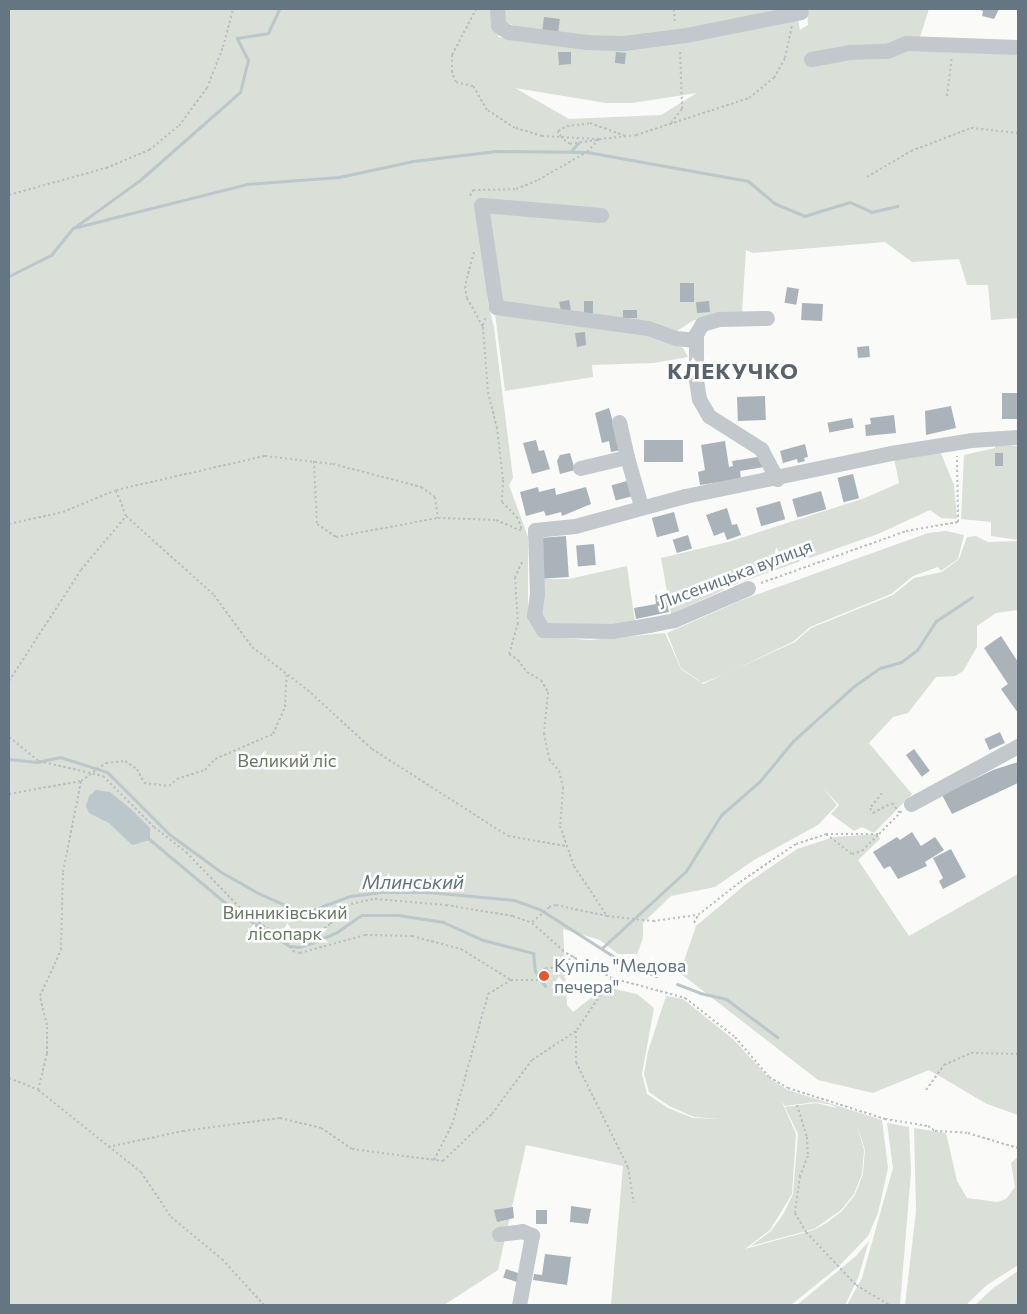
<!DOCTYPE html>
<html>
<head>
<meta charset="utf-8">
<style>
  body { margin:0 }
  #map { position:relative; width:1027px; height:1314px; overflow:hidden; background:#fafaf8; font-family:Commissioner,sans-serif }
  div>[style] { position:absolute }
  .green>* { inset:0; background:#dadfd7 }
  .water>* { inset:0; background:#bbc7cb }
  .stream>* { height:3px; margin:-1.5px; padding:0 1.5px; transform-origin:1.5px; border-radius:1.5px; background:#bbc7cb }
  .building>* { inset:0; background:#aab3b9; transform-origin:0 0 }
  .path>* { height:2px; margin-top:-1px; transform-origin:0; background:repeating-linear-gradient(90deg,#bbbfc2 0 2.5px,transparent 0 5px) }
  .minor>* { height:15px; margin:-7.5px; padding:0 7.5px; transform-origin:7.5px; border-radius:7.5px; background:#c3c8cc }
  .dots>* { width:14px; height:14px; translate:-50% -50%; box-sizing:border-box; border:2px solid #fff; border-radius:50% }
  span { translate:-50% -50%; white-space:nowrap; text-align:center; line-height:1.15; -webkit-text-stroke:5px #fff; paint-order:stroke }
  .street-label { font-size:18px; color:#657683 }
  .park-label { font-size:18px; color:#687a64 }
  .poi-label { font-size:18px; color:#657683 }
  .left { translate:0 -50%; text-align:left }
  .water-label { font-size:19px; color:#60757c; font-style:italic }
  .district-label { font-size:22px; color:#57646e; font-weight:700; letter-spacing:1px }
  .frame { position:absolute; inset:0; border:10px solid #657683; pointer-events:none }
</style>
</head>
<body>
<div id="map">
  <div class="green">
    <i style="clip-path:polygon(evenodd,9px 9px,796px 9px,800px 30px,808px 25px,807px 9px,929px 9px,919px 40px,1018px 52px,1018px 318px,991px 320px,988px 285px,967px 285px,959px 259px,912px 262px,885px 242px,753px 253px,746px 250px,742px 313px,694px 320px,677px 331px,500px 305px,481px 201px,488px 304px,494px 327px,513px 478px,509px 485px,528px 537px,528px 620px,542px 637px,590px 640px,665px 633px,681px 669px,703px 684px,795px 642px,811px 628px,893px 595px,914px 578px,942px 572px,959px 559px,967px 537px,976px 536px,988px 542px,1018px 541px,1018px 610px,996px 613px,977px 626px,977px 647px,963px 671px,955px 676px,936px 677px,908px 713px,893px 717px,869px 743px,912px 794px,874px 833px,862px 827px,854px 831px,831px 814px,839px 805px,822px 787px,837px 805px,818px 825px,754px 860px,715px 887px,671px 896px,643px 923px,643px 938px,637px 954px,618px 954px,600px 940px,563px 929px,567px 1005px,573px 1012px,592px 997px,614px 989px,637px 994px,654px 1008px,642px 1074px,647px 1094px,668px 1108px,693px 1118px,722px 1119px,694px 1117px,669px 1106px,649px 1092px,644px 1074px,648px 1051px,666px 996px,683px 999px,733px 1039px,769px 1078px,788px 1090px,882px 1120px,888px 1168px,878px 1213px,868px 1236px,838px 1267px,791px 1305px,611px 1305px,623px 1166px,526px 1145px,498px 1270px,444px 1305px,9px 1305px,9px 9px,508px 23px,521px 29px,624px 40px,578px 45px,498px 37px,508px 23px,9px 9px,515px 88px,606px 103px,632px 103px,697px 93px,661px 115px,569px 119px,515px 88px,9px 9px,782px 1102px,785px 1106px,816px 1102px,832px 1105px,837px 1108px,816px 1103px,785px 1107px,798px 1134px,793px 1194px,784px 1213px,771px 1231px,751px 1246px,814px 1229px,841px 1210px,854px 1194px,862px 1174px,864px 1150px,857px 1126px,865px 1150px,863px 1174px,855px 1195px,842px 1211px,828px 1222px,814px 1230px,745px 1249px,770px 1230px,792px 1194px,796px 1134px,782px 1102px)"></i>
    <i style="clip-path:polygon(495px 314px,658px 334px,683px 348px,688px 357px,653px 363px,592px 365px,593px 377px,505px 391px)"></i>
    <i style="clip-path:polygon(995px 445px,1018px 446px,1018px 540px,991px 536px,991px 522px,961px 519px,964px 455px,995px 448px)"></i>
    <i style="clip-path:polygon(940px 451px,954px 485px,957px 519px,941px 518px,930px 510px,878px 534px,741px 582px,671px 614px,661px 558px,728px 542px,865px 498px,899px 483px,894px 458px)"></i>
    <i style="clip-path:polygon(946px 531px,964px 535px,958px 559px,941px 571px,938px 567px,913px 576px,891px 594px,810px 627px,794px 641px,726px 674px,702px 683px,681px 668px,667px 633px,742px 600px,928px 533px)"></i>
    <i style="clip-path:polygon(627px 566px,635px 622px,601px 629px,544px 625px,538px 618px,541px 579px,569px 579px)"></i>
    <i style="clip-path:polygon(878px 834px,880px 839px,858px 860px,909px 936px,1018px 874px,1018px 1115px,987px 1104px,929px 1070px,873px 1093px,818px 1080px,680px 973px,696px 926px,746px 884px,797px 849px,834px 837px)"></i>
    <i style="clip-path:polygon(887px 1123px,909px 1127px,911px 1172px,900px 1305px,847px 1305px,862px 1278px,893px 1168px)"></i>
    <i style="clip-path:polygon(914px 1128px,946px 1133px,957px 1181px,967px 1198px,997px 1202px,1006px 1199px,1015px 1187px,1011px 1163px,1018px 1157px,1018px 1265px,987px 1285px,966px 1305px,905px 1305px,916px 1211px)"></i>
    <i style="clip-path:polygon(869px 1241px,858px 1278px,845px 1305px,797px 1305px,856px 1256px)"></i>
    <i style="clip-path:polygon(1018px 1271px,1018px 1305px,975px 1305px,992px 1289px)"></i>
  </div>
  <div class="water">
    <i style="clip-path:polygon(96px 790px,110px 792px,132px 810px,150px 828px,150px 840px,132px 845px,109px 823px,89px 813px,86px 806px,89px 796px)"></i>
  </div>
  <div class="stream">
    <i style="left:571px;top:151px;width:11px;rotate:-49deg"></i>
    <i style="left:75px;top:227px;width:80px;rotate:-35.9deg"></i>
    <i style="left:140px;top:180px;width:133px;rotate:-41.3deg"></i>
    <i style="left:240px;top:92px;width:33px;rotate:-76deg"></i>
    <i style="left:248px;top:60px;width:25px;rotate:-117deg"></i>
    <i style="left:237px;top:38px;width:31px;rotate:-9deg"></i>
    <i style="left:268px;top:33px;width:26px;rotate:-65deg"></i>
    <i style="left:9px;top:276px;width:47px;rotate:-26.6deg"></i>
    <i style="left:51px;top:255px;width:35px;rotate:-51deg"></i>
    <i style="left:73px;top:228px;width:36px;rotate:-14deg"></i>
    <i style="left:108px;top:219px;width:143px;rotate:-14.1deg"></i>
    <i style="left:247px;top:184px;width:92px;rotate:-4.4deg"></i>
    <i style="left:339px;top:177px;width:76px;rotate:-12.2deg"></i>
    <i style="left:413px;top:161px;width:84px;rotate:-6.9deg"></i>
    <i style="left:496px;top:151px;width:91px;rotate:0.6deg"></i>
    <i style="left:587px;top:152px;width:164px;rotate:10.2deg"></i>
    <i style="left:748px;top:181px;width:34px;rotate:40deg"></i>
    <i style="left:774px;top:203px;width:33px;rotate:23deg"></i>
    <i style="left:804px;top:216px;width:48px;rotate:-16.9deg"></i>
    <i style="left:850px;top:202px;width:23px;rotate:25deg"></i>
    <i style="left:871px;top:212px;width:27px;rotate:-13deg"></i>
    <i style="left:9px;top:759px;width:28px;rotate:6deg"></i>
    <i style="left:37px;top:762px;width:24px;rotate:-12deg"></i>
    <i style="left:60px;top:757px;width:49px;rotate:17.7deg"></i>
    <i style="left:107px;top:772px;width:88px;rotate:45deg"></i>
    <i style="left:169px;top:834px;width:64px;rotate:36.2deg"></i>
    <i style="left:221px;top:872px;width:43px;rotate:29.6deg"></i>
    <i style="left:258px;top:893px;width:42px;rotate:24.1deg"></i>
    <i style="left:296px;top:910px;width:11px;rotate:10deg"></i>
    <i style="left:307px;top:912px;width:46px;rotate:-20.4deg"></i>
    <i style="left:350px;top:896px;width:32px;rotate:-7deg"></i>
    <i style="left:382px;top:892px;width:46px"></i>
    <i style="left:428px;top:892px;width:86px;rotate:5.3deg"></i>
    <i style="left:514px;top:900px;width:29px;rotate:20deg"></i>
    <i style="left:541px;top:910px;width:89px;rotate:32.6deg"></i>
    <i style="left:616px;top:958px;width:44px;rotate:24.2deg"></i>
    <i style="left:149px;top:839px;width:112px;rotate:39.9deg"></i>
    <i style="left:235px;top:911px;width:64px;rotate:32.9deg"></i>
    <i style="left:289px;top:946px;width:10px;rotate:6deg"></i>
    <i style="left:299px;top:947px;width:16px;rotate:-18deg"></i>
    <i style="left:314px;top:942px;width:25px;rotate:-23deg"></i>
    <i style="left:337px;top:932px;width:29px;rotate:-35deg"></i>
    <i style="left:361px;top:915px;width:37px"></i>
    <i style="left:398px;top:915px;width:46px;rotate:8.8deg"></i>
    <i style="left:443px;top:922px;width:44px;rotate:24.2deg"></i>
    <i style="left:483px;top:940px;width:52px;rotate:14.6deg"></i>
    <i style="left:533px;top:953px;width:18px;rotate:84deg"></i>
    <i style="left:535px;top:971px;width:18px;rotate:56deg"></i>
    <i style="left:602px;top:948px;width:114px;rotate:-42.5deg"></i>
    <i style="left:686px;top:871px;width:66px;rotate:-58deg"></i>
    <i style="left:721px;top:815px;width:52px;rotate:-41.1deg"></i>
    <i style="left:760px;top:781px;width:52px;rotate:-50.5deg"></i>
    <i style="left:793px;top:741px;width:82px;rotate:-42deg"></i>
    <i style="left:854px;top:686px;width:32px;rotate:-35deg"></i>
    <i style="left:880px;top:668px;width:22px;rotate:-16deg"></i>
    <i style="left:901px;top:662px;width:20px;rotate:-37deg"></i>
    <i style="left:917px;top:650px;width:35px;rotate:-57deg"></i>
    <i style="left:936px;top:621px;width:43px;rotate:-33.7deg"></i>
    <i style="left:537px;top:974px;width:11px;rotate:-34deg"></i>
    <i style="left:546px;top:968px;width:8px;rotate:104deg"></i>
    <i style="left:677px;top:984px;width:25px;rotate:21deg"></i>
    <i style="left:700px;top:993px;width:27px;rotate:13deg"></i>
    <i style="left:726px;top:999px;width:64px;rotate:36.7deg"></i>
  </div>
  <div class="building">
    <i style="clip-path:polygon(977px 9px,999px 9px,994px 19px,982px 16px,983px 11px)"></i>
    <i style="left:544px;top:17px;width:16px;height:13px;rotate:7deg"></i>
    <i style="clip-path:polygon(558px 52px,571px 52px,571px 64px,559px 65px)"></i>
    <i style="left:616px;top:52px;width:10px;height:11px;rotate:6deg"></i>
    <i style="left:680px;top:283px;width:14px;height:19px"></i>
    <i style="left:787px;top:287px;width:12px;height:16px;rotate:9deg"></i>
    <i style="left:569px;top:300px;width:10px;height:10px;rotate:79deg"></i>
    <i style="left:593px;top:301px;width:12px;height:9px;rotate:90deg"></i>
    <i style="left:709px;top:301px;width:11px;height:13px;rotate:85deg"></i>
    <i style="left:802px;top:303px;width:21px;height:17px;rotate:3deg"></i>
    <i style="left:637px;top:310px;width:8px;height:14px;rotate:90deg"></i>
    <i style="clip-path:polygon(585px 332px,586px 345px,577px 347px,575px 333px)"></i>
    <i style="left:869px;top:346px;width:11px;height:12px;rotate:85deg"></i>
    <i style="left:1002px;top:393px;width:16px;height:26px"></i>
    <i style="left:765px;top:396px;width:24px;height:28px;rotate:88deg"></i>
    <i style="clip-path:polygon(951px 406px,956px 428px,926px 435px,925px 411px)"></i>
    <i style="clip-path:polygon(609px 408px,621px 450px,611px 452px,609px 441px,602px 443px,595px 413px)"></i>
    <i style="clip-path:polygon(894px 415px,896px 433px,866px 436px,865px 425px,871px 424px,870px 418px)"></i>
    <i style="left:852px;top:418px;width:10px;height:25px;rotate:79deg"></i>
    <i style="clip-path:polygon(536px 440px,539px 451px,544px 450px,550px 469px,532px 474px,523px 443px)"></i>
    <i style="left:683px;top:440px;width:22px;height:39px;rotate:90deg"></i>
    <i style="clip-path:polygon(725px 441px,729px 467px,733px 466px,732px 461px,758px 457px,764px 467px,740px 471px,741px 479px,700px 485px,698px 472px,705px 470px,701px 445px)"></i>
    <i style="clip-path:polygon(805px 444px,808px 457px,804px 458px,805px 461px,798px 463px,797px 459px,783px 463px,780px 451px)"></i>
    <i style="clip-path:polygon(570px 453px,575px 470px,560px 474px,557px 461px,560px 455px)"></i>
    <i style="left:995px;top:453px;width:8px;height:13px"></i>
    <i style="left:853px;top:474px;width:25px;height:16px;rotate:76deg"></i>
    <i style="left:627px;top:481px;width:16px;height:16px;rotate:75deg"></i>
    <i style="clip-path:polygon(538px 487px,539px 492px,555px 488px,556px 495px,586px 487px,591px 504px,562px 516px,561px 512px,546px 516px,544px 511px,526px 516px,520px 492px)"></i>
    <i style="left:821px;top:491px;width:19px;height:30px;rotate:74deg"></i>
    <i style="left:780px;top:501px;width:19px;height:25px;rotate:74deg"></i>
    <i style="clip-path:polygon(727px 508px,732px 525px,737px 524px,741px 535px,727px 540px,724px 532px,714px 536px,706px 515px)"></i>
    <i style="left:674px;top:512px;width:20px;height:23px;rotate:75deg"></i>
    <i style="left:688px;top:535px;width:14px;height:16px;rotate:73deg"></i>
    <i style="left:566px;top:536px;width:41px;height:27px;rotate:86deg"></i>
    <i style="left:594px;top:544px;width:21px;height:18px;rotate:85deg"></i>
    <i style="clip-path:polygon(737px 574px,739px 581px,727px 584px,726px 578px)"></i>
    <i style="clip-path:polygon(665px 593px,669px 612px,636px 619px,634px 608px,656px 604px,655px 595px)"></i>
    <i style="clip-path:polygon(1001px 636px,1018px 662px,1018px 713px,1001px 689px,1008px 684px,984px 648px)"></i>
    <i style="left:1000px;top:732px;width:12px;height:17px;rotate:66deg"></i>
    <i style="left:914px;top:749px;width:27px;height:10px;rotate:54deg"></i>
    <i style="clip-path:polygon(1018px 762px,1018px 783px,952px 814px,942px 795px,993px 770px)"></i>
    <i style="clip-path:polygon(912px 832px,921px 846px,935px 837px,944px 850px,925px 862px,927px 866px,898px 879px,890px 866px,884px 869px,873px 852px,897px 837px,900px 840px)"></i>
    <i style="clip-path:polygon(951px 849px,966px 877px,943px 889px,939px 881px,943px 878px,933px 858px)"></i>
    <i style="clip-path:polygon(571px 1206px,591px 1209px,588px 1224px,570px 1222px)"></i>
    <i style="clip-path:polygon(513px 1207px,514px 1218px,497px 1222px,494px 1210px)"></i>
    <i style="left:536px;top:1210px;width:11px;height:14px"></i>
    <i style="clip-path:polygon(545px 1254px,571px 1257px,567px 1285px,533px 1280px,534px 1274px,542px 1275px)"></i>
    <i style="left:506px;top:1269px;width:16px;height:9px;rotate:18deg"></i>
  </div>
  <div class="path">
    <i style="left:674px;top:9px;width:15px;rotate:86deg"></i>
    <i style="left:947px;top:96px;width:39px;rotate:-83deg"></i>
    <i style="left:671px;top:123px;width:18px;rotate:-52deg"></i>
    <i style="left:682px;top:109px;width:59px;rotate:-91.9deg"></i>
    <i style="left:599px;top:139px;width:37px;rotate:-6deg"></i>
    <i style="left:636px;top:135px;width:119px;rotate:-18.1deg"></i>
    <i style="left:749px;top:98px;width:32px;rotate:-39deg"></i>
    <i style="left:774px;top:78px;width:23px;rotate:-61deg"></i>
    <i style="left:785px;top:58px;width:33px;rotate:-78deg"></i>
    <i style="left:597px;top:140px;width:27px;rotate:172deg"></i>
    <i style="left:570px;top:144px;width:11px;rotate:-142deg"></i>
    <i style="left:561px;top:137px;width:7px;rotate:-117deg"></i>
    <i style="left:558px;top:131px;width:10px;rotate:-29deg"></i>
    <i style="left:567px;top:126px;width:23px;rotate:-7deg"></i>
    <i style="left:590px;top:123px;width:38px;rotate:20deg"></i>
    <i style="left:867px;top:177px;width:51px;rotate:-30.6deg"></i>
    <i style="left:911px;top:151px;width:64px;rotate:-21deg"></i>
    <i style="left:971px;top:128px;width:47px;rotate:6.1deg"></i>
    <i style="left:9px;top:195px;width:101px;rotate:-15.6deg"></i>
    <i style="left:106px;top:168px;width:47px;rotate:-22.7deg"></i>
    <i style="left:149px;top:150px;width:38px;rotate:-39deg"></i>
    <i style="left:179px;top:126px;width:47px;rotate:-53.6deg"></i>
    <i style="left:207px;top:88px;width:44px;rotate:-68.7deg"></i>
    <i style="left:223px;top:47px;width:39px;rotate:-75deg"></i>
    <i style="left:470px;top:196px;width:7px;rotate:-63deg"></i>
    <i style="left:473px;top:190px;width:43px;rotate:-1.3deg"></i>
    <i style="left:516px;top:189px;width:24px;rotate:-22deg"></i>
    <i style="left:538px;top:180px;width:56px;rotate:-29.7deg"></i>
    <i style="left:587px;top:152px;width:18px;rotate:-47deg"></i>
    <i style="left:599px;top:139px;width:57px;rotate:-177deg"></i>
    <i style="left:542px;top:136px;width:28px;rotate:-163deg"></i>
    <i style="left:515px;top:128px;width:33px;rotate:-147deg"></i>
    <i style="left:487px;top:110px;width:28px;rotate:-120deg"></i>
    <i style="left:473px;top:86px;width:17px;rotate:-167deg"></i>
    <i style="left:456px;top:82px;width:11px;rotate:-112deg"></i>
    <i style="left:452px;top:72px;width:17px;rotate:-90deg"></i>
    <i style="left:452px;top:55px;width:52px;rotate:-62.4deg"></i>
    <i style="left:474px;top:252px;width:35px;rotate:105deg"></i>
    <i style="left:465px;top:286px;width:12px;rotate:81deg"></i>
    <i style="left:467px;top:298px;width:33px;rotate:61deg"></i>
    <i style="left:483px;top:327px;width:65px;rotate:85.6deg"></i>
    <i style="left:488px;top:392px;width:36px;rotate:76deg"></i>
    <i style="left:497px;top:427px;width:53px;rotate:83.5deg"></i>
    <i style="left:503px;top:480px;width:22px;rotate:93deg"></i>
    <i style="left:502px;top:502px;width:21px;rotate:45deg"></i>
    <i style="left:517px;top:517px;width:14px;rotate:69deg"></i>
    <i style="left:483px;top:325px;width:10px;rotate:-73deg"></i>
    <i style="left:314px;top:461px;width:63px;rotate:87.3deg"></i>
    <i style="left:317px;top:524px;width:23px;rotate:34deg"></i>
    <i style="left:336px;top:537px;width:104px;rotate:-10.6deg"></i>
    <i style="left:126px;top:516px;width:118px;rotate:41.9deg"></i>
    <i style="left:214px;top:595px;width:64px;rotate:53.8deg"></i>
    <i style="left:252px;top:647px;width:75px;rotate:37.9deg"></i>
    <i style="left:311px;top:693px;width:83px;rotate:42.6deg"></i>
    <i style="left:372px;top:749px;width:161px;rotate:32.6deg"></i>
    <i style="left:508px;top:836px;width:59px;rotate:9.8deg"></i>
    <i style="left:9px;top:524px;width:55px;rotate:-12.5deg"></i>
    <i style="left:63px;top:512px;width:57px;rotate:-22.5deg"></i>
    <i style="left:116px;top:490px;width:153px;rotate:-12.9deg"></i>
    <i style="left:265px;top:456px;width:68px;rotate:6.7deg"></i>
    <i style="left:333px;top:464px;width:91px;rotate:14.6deg"></i>
    <i style="left:421px;top:487px;width:17px;rotate:36deg"></i>
    <i style="left:435px;top:497px;width:21px;rotate:82deg"></i>
    <i style="left:438px;top:518px;width:58px;rotate:2deg"></i>
    <i style="left:496px;top:520px;width:28px;rotate:23deg"></i>
    <i style="left:522px;top:562px;width:17px;rotate:115deg"></i>
    <i style="left:515px;top:577px;width:46px;rotate:86.3deg"></i>
    <i style="left:518px;top:623px;width:32px;rotate:106deg"></i>
    <i style="left:509px;top:654px;width:11px;rotate:34deg"></i>
    <i style="left:518px;top:660px;width:15px;rotate:53deg"></i>
    <i style="left:527px;top:672px;width:16px;rotate:30deg"></i>
    <i style="left:541px;top:680px;width:14px;rotate:60deg"></i>
    <i style="left:548px;top:692px;width:41px;rotate:95.6deg"></i>
    <i style="left:544px;top:733px;width:26px;rotate:79deg"></i>
    <i style="left:549px;top:759px;width:16px;rotate:50deg"></i>
    <i style="left:559px;top:771px;width:16px;rotate:76deg"></i>
    <i style="left:563px;top:787px;width:39px;rotate:94deg"></i>
    <i style="left:560px;top:826px;width:42px;rotate:70.7deg"></i>
    <i style="left:574px;top:866px;width:60px;rotate:56.6deg"></i>
    <i style="left:607px;top:916px;width:46px;rotate:6.2deg"></i>
    <i style="left:653px;top:921px;width:45px;rotate:-7.6deg"></i>
    <i style="left:761px;top:583px;width:154px;rotate:-19.7deg"></i>
    <i style="left:906px;top:531px;width:53px;rotate:-9.8deg"></i>
    <i style="left:958px;top:522px;width:66px;rotate:-90.9deg"></i>
    <i style="left:9px;top:681px;width:132px;rotate:-57deg"></i>
    <i style="left:81px;top:570px;width:70px;rotate:-50.2deg"></i>
    <i style="left:126px;top:516px;width:28px;rotate:-111deg"></i>
    <i style="left:9px;top:737px;width:38px;rotate:39deg"></i>
    <i style="left:39px;top:761px;width:66px;rotate:13.2deg"></i>
    <i style="left:103px;top:776px;width:72px;rotate:45deg"></i>
    <i style="left:154px;top:827px;width:41px;rotate:38deg"></i>
    <i style="left:186px;top:852px;width:86px;rotate:45.9deg"></i>
    <i style="left:246px;top:914px;width:49px;rotate:33.4deg"></i>
    <i style="left:287px;top:941px;width:25px;rotate:-9deg"></i>
    <i style="left:312px;top:937px;width:22px;rotate:-36deg"></i>
    <i style="left:330px;top:924px;width:25px;rotate:-50deg"></i>
    <i style="left:346px;top:905px;width:30px;rotate:-12deg"></i>
    <i style="left:375px;top:899px;width:71px;rotate:4.8deg"></i>
    <i style="left:446px;top:905px;width:68px;rotate:9.3deg"></i>
    <i style="left:513px;top:916px;width:20px;rotate:20deg"></i>
    <i style="left:532px;top:923px;width:45px;rotate:41.4deg"></i>
    <i style="left:566px;top:953px;width:52px;rotate:28.5deg"></i>
    <i style="left:612px;top:978px;width:76px;rotate:15.3deg"></i>
    <i style="left:685px;top:998px;width:63px;rotate:38deg"></i>
    <i style="left:735px;top:1037px;width:52px;rotate:49.6deg"></i>
    <i style="left:769px;top:1077px;width:22px;rotate:30deg"></i>
    <i style="left:788px;top:1088px;width:102px;rotate:17.7deg"></i>
    <i style="left:885px;top:1119px;width:44px;rotate:9.2deg"></i>
    <i style="left:928px;top:1126px;width:9px;rotate:36deg"></i>
    <i style="left:935px;top:1131px;width:33px;rotate:3deg"></i>
    <i style="left:968px;top:1133px;width:52px;rotate:16.7deg"></i>
    <i style="left:882px;top:793px;width:19px;rotate:129deg"></i>
    <i style="left:870px;top:808px;width:6px;rotate:59deg"></i>
    <i style="left:873px;top:813px;width:21px;rotate:-28deg"></i>
    <i style="left:892px;top:803px;width:13px;rotate:51deg"></i>
    <i style="left:9px;top:794px;width:73px;rotate:-10.2deg"></i>
    <i style="left:81px;top:781px;width:31px;rotate:-36deg"></i>
    <i style="left:106px;top:763px;width:19px;rotate:-6deg"></i>
    <i style="left:125px;top:761px;width:14px;rotate:34deg"></i>
    <i style="left:137px;top:769px;width:16px;rotate:63deg"></i>
    <i style="left:144px;top:783px;width:25px;rotate:7deg"></i>
    <i style="left:169px;top:786px;width:11px;rotate:-41deg"></i>
    <i style="left:177px;top:779px;width:29px;rotate:-18deg"></i>
    <i style="left:205px;top:770px;width:15px;rotate:-48deg"></i>
    <i style="left:215px;top:759px;width:63px;rotate:-23.3deg"></i>
    <i style="left:273px;top:734px;width:30px;rotate:-66deg"></i>
    <i style="left:285px;top:707px;width:34px;rotate:-87deg"></i>
    <i style="left:826px;top:834px;width:33px;rotate:38deg"></i>
    <i style="left:852px;top:854px;width:10px;rotate:-17deg"></i>
    <i style="left:862px;top:851px;width:24px;rotate:-45deg"></i>
    <i style="left:532px;top:922px;width:23px;rotate:-41deg"></i>
    <i style="left:549px;top:907px;width:7px;rotate:-16deg"></i>
    <i style="left:556px;top:905px;width:52px;rotate:12.2deg"></i>
    <i style="left:694px;top:923px;width:9px;rotate:-63deg"></i>
    <i style="left:698px;top:915px;width:53px;rotate:-38.2deg"></i>
    <i style="left:740px;top:882px;width:68px;rotate:-34.2deg"></i>
    <i style="left:796px;top:844px;width:32px;rotate:-18deg"></i>
    <i style="left:826px;top:834px;width:53px"></i>
    <i style="left:879px;top:834px;width:33px;rotate:-45deg"></i>
    <i style="left:287px;top:942px;width:11px;rotate:56deg"></i>
    <i style="left:293px;top:951px;width:7px;rotate:16deg"></i>
    <i style="left:300px;top:953px;width:67px;rotate:-15.5deg"></i>
    <i style="left:365px;top:935px;width:47px;rotate:1.2deg"></i>
    <i style="left:412px;top:936px;width:51px;rotate:14.9deg"></i>
    <i style="left:461px;top:949px;width:59px;rotate:31.8deg"></i>
    <i style="left:612px;top:978px;width:64px;rotate:124.2deg"></i>
    <i style="left:576px;top:1031px;width:31px;rotate:90deg"></i>
    <i style="left:576px;top:1062px;width:117px;rotate:63.7deg"></i>
    <i style="left:628px;top:1167px;width:36px;rotate:81deg"></i>
    <i style="left:9px;top:1078px;width:31px;rotate:22deg"></i>
    <i style="left:38px;top:1090px;width:132px;rotate:38.5deg"></i>
    <i style="left:141px;top:1172px;width:54px;rotate:56.3deg"></i>
    <i style="left:171px;top:1217px;width:66px;rotate:39.5deg"></i>
    <i style="left:222px;top:1259px;width:62px;rotate:47.6deg"></i>
    <i style="left:38px;top:1090px;width:37px;rotate:-76deg"></i>
    <i style="left:47px;top:1054px;width:29px;rotate:-90deg"></i>
    <i style="left:47px;top:1025px;width:30px;rotate:-104deg"></i>
    <i style="left:40px;top:996px;width:51px;rotate:-65.5deg"></i>
    <i style="left:61px;top:950px;width:78px;rotate:-88.5deg"></i>
    <i style="left:63px;top:872px;width:93px;rotate:-78.8deg"></i>
    <i style="left:926px;top:1090px;width:31px;rotate:-54deg"></i>
    <i style="left:944px;top:1065px;width:30px;rotate:-24deg"></i>
    <i style="left:971px;top:1053px;width:47px;rotate:1.2deg"></i>
    <i style="left:797px;top:1105px;width:34px;rotate:73deg"></i>
    <i style="left:807px;top:1137px;width:19px;rotate:87deg"></i>
    <i style="left:808px;top:1156px;width:22px;rotate:112deg"></i>
    <i style="left:800px;top:1176px;width:37px;rotate:98deg"></i>
    <i style="left:795px;top:1213px;width:22px;rotate:60deg"></i>
    <i style="left:806px;top:1232px;width:73px;rotate:46.7deg"></i>
    <i style="left:856px;top:1285px;width:39px;rotate:31deg"></i>
    <i style="left:108px;top:1147px;width:77px;rotate:-12deg"></i>
    <i style="left:183px;top:1131px;width:98px;rotate:-7.6deg"></i>
    <i style="left:280px;top:1118px;width:42px;rotate:13.7deg"></i>
    <i style="left:321px;top:1128px;width:37px;rotate:34deg"></i>
    <i style="left:352px;top:1149px;width:92px;rotate:7.5deg"></i>
    <i style="left:443px;top:1161px;width:68px;rotate:-43.8deg"></i>
    <i style="left:492px;top:1114px;width:67px;rotate:-53.5deg"></i>
    <i style="left:532px;top:1060px;width:53px;rotate:-33.4deg"></i>
    <i style="left:434px;top:1160px;width:39px;rotate:-63deg"></i>
    <i style="left:452px;top:1125px;width:136px;rotate:-74.6deg"></i>
    <i style="left:488px;top:994px;width:27px;rotate:-31deg"></i>
    <i style="left:511px;top:980px;width:30px"></i>
    <i style="left:541px;top:980px;width:20px;rotate:-49deg"></i>
    <i style="left:554px;top:965px;width:22px;rotate:-22deg"></i>
  </div>
  <div class="minor">
    <i style="left:497px;top:9px;width:16px;rotate:86deg"></i>
    <i style="left:498px;top:25px;width:12px;rotate:35deg"></i>
    <i style="left:508px;top:32px;width:79px;rotate:7.3deg"></i>
    <i style="left:586px;top:42px;width:38px;rotate:2deg"></i>
    <i style="left:624px;top:43px;width:63px;rotate:-7.4deg"></i>
    <i style="left:686px;top:35px;width:117px;rotate:-11.3deg"></i>
    <i style="left:811px;top:59px;width:39px;rotate:-10deg"></i>
    <i style="left:849px;top:52px;width:38px;rotate:-2deg"></i>
    <i style="left:887px;top:51px;width:21px;rotate:-23deg"></i>
    <i style="left:906px;top:43px;width:112px;rotate:2deg"></i>
    <i style="left:601px;top:215px;width:120px;rotate:-175.2deg"></i>
    <i style="left:481px;top:205px;width:103px;rotate:81.6deg"></i>
    <i style="left:496px;top:307px;width:153px;rotate:7.9deg"></i>
    <i style="left:648px;top:328px;width:30px;rotate:20deg"></i>
    <i style="left:676px;top:338px;width:19px;rotate:6deg"></i>
    <i style="left:767px;top:318px;width:48px;rotate:178.8deg"></i>
    <i style="left:719px;top:319px;width:18px;rotate:164deg"></i>
    <i style="left:702px;top:324px;width:12px;rotate:121deg"></i>
    <i style="left:696px;top:334px;width:46px;rotate:90deg"></i>
    <i style="left:696px;top:380px;width:19px;rotate:81deg"></i>
    <i style="left:699px;top:399px;width:20px;rotate:60deg"></i>
    <i style="left:709px;top:416px;width:62px;rotate:32.4deg"></i>
    <i style="left:761px;top:449px;width:34px;rotate:62deg"></i>
    <i style="left:619px;top:422px;width:36px;rotate:77deg"></i>
    <i style="left:580px;top:468px;width:48px;rotate:-13.2deg"></i>
    <i style="left:627px;top:457px;width:51px;rotate:74.1deg"></i>
    <i style="left:748px;top:588px;width:81px;rotate:156.6deg"></i>
    <i style="left:674px;top:620px;width:25px;rotate:169deg"></i>
    <i style="left:649px;top:625px;width:37px;rotate:171deg"></i>
    <i style="left:612px;top:631px;width:69px;rotate:-179.2deg"></i>
    <i style="left:543px;top:630px;width:17px;rotate:-121deg"></i>
    <i style="left:534px;top:615px;width:21px;rotate:-82deg"></i>
    <i style="left:537px;top:594px;width:64px;rotate:-91.8deg"></i>
    <i style="left:535px;top:530px;width:40px;rotate:-5.7deg"></i>
    <i style="left:575px;top:526px;width:114px;rotate:-15.3deg"></i>
    <i style="left:685px;top:496px;width:210px;rotate:-11.8deg"></i>
    <i style="left:891px;top:453px;width:81px;rotate:-9.2deg"></i>
    <i style="left:971px;top:440px;width:47px;rotate:-3.7deg"></i>
    <i style="left:911px;top:804px;width:122px;rotate:-28.5deg"></i>
    <i style="left:499px;top:1234px;width:23px;rotate:-7deg"></i>
    <i style="left:522px;top:1231px;width:11px;rotate:22deg"></i>
    <i style="left:532px;top:1235px;width:71px;rotate:100.5deg"></i>
  </div>
  <div class="dots">
    <i style="left:544px;top:976px;background:#e4572e"></i>
  </div>
  <div class="street-label">
    <span style="left:735px;top:574px;rotate:-21deg">Лисеницька вулиця</span>
  </div>
  <div class="park-label">
    <span style="left:287px;top:760px">Великий ліс</span>
    <span style="left:285px;top:923px">Винниківський<br>лісопарк</span>
  </div>
  <div class="poi-label">
    <span class="left" style="left:554px;top:976px">Купіль "Медова<br>печера"</span>
  </div>
  <div class="water-label">
    <span style="left:413px;top:882px">Млинський</span>
  </div>
  <div class="district-label">
    <span style="left:733px;top:371px">КЛЕКУЧКО</span>
  </div>
  <div class="frame"></div>
</div>
</body>
</html>
